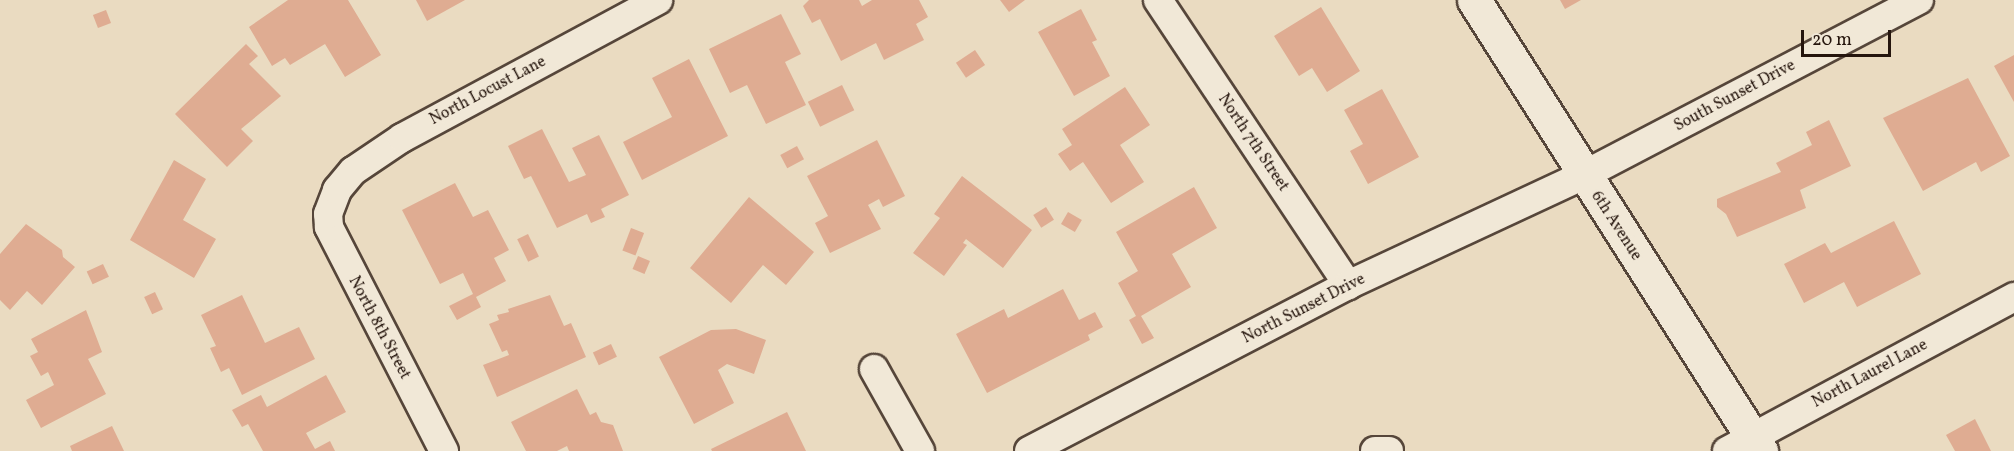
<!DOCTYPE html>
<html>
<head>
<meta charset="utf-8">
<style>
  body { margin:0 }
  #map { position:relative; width:2014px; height:451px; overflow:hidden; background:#eadbc1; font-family:Vollkorn,serif }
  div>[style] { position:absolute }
  .building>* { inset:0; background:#dfac92; transform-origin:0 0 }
  .roads { filter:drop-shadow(2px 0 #56463a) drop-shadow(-2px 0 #56463a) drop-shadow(0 2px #56463a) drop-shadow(0 -2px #56463a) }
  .minor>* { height:28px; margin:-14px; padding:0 14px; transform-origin:14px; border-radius:14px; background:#f1e8d7 }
  .tertiary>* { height:33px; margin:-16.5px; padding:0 16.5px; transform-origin:16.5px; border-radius:16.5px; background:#f1e8d7 }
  span { translate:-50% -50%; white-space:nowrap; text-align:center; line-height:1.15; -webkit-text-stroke:4.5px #f1e8d7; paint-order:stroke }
  .street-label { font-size:16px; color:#25150d }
  .scale { position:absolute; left:1801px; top:30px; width:90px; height:27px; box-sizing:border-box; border:3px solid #25150d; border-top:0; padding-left:8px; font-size:18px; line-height:21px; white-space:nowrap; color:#25150d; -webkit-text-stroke:4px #f1e8d7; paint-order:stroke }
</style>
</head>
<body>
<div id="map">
  <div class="building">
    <i style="clip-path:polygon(288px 0,348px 0,381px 55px,345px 77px,325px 44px,290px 65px,285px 58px,272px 66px,249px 27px)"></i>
    <i style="clip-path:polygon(416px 0,465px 0,427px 21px)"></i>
    <i style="clip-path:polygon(809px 0,859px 0,862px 6px,872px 0,919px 0,928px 17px,916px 24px,924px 40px,884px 60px,876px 43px,841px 61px,820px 19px,812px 23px,803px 6px)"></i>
    <i style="clip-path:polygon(1000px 0,1025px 0,1009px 12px)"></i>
    <i style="clip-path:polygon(1560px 0,1581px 0,1565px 9px)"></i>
    <i style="clip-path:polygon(1321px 7px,1360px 71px,1327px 92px,1312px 68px,1299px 76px,1274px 36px)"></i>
    <i style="clip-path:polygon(1081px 9px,1097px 40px,1092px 42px,1110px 76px,1074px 96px,1038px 32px)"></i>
    <i style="left:106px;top:10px;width:14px;height:14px;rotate:69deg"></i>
    <i style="clip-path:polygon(781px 14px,801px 54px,785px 62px,806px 105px,766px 124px,747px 85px,730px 93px,709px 49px)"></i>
    <i style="clip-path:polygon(246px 44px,258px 56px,249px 64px,281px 96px,241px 129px,253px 141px,227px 167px,175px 114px)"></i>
    <i style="left:975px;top:50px;width:18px;height:23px;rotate:56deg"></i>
    <i style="clip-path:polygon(2014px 55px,2014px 102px,1994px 66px)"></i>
    <i style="clip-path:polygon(689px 59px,728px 136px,642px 180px,623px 142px,672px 117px,652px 78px)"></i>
    <i style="clip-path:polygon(1968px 78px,2010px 156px,1981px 172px,1976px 162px,1923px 191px,1883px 118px)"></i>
    <i style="left:842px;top:85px;width:28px;height:38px;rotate:64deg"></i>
    <i style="clip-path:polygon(1125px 87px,1150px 125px,1120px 145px,1144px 182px,1111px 203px,1083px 162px,1070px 171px,1058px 154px,1072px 145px,1062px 129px)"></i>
    <i style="clip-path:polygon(1382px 89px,1419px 157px,1368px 184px,1350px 151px,1363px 144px,1344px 110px)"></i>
    <i style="clip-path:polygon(1829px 120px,1851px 166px,1800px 190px,1806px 208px,1737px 237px,1726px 214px,1717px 207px,1717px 199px,1781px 172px,1776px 163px,1812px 145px,1806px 132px)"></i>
    <i style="clip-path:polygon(542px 129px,569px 182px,586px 175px,572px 148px,599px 135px,629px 195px,601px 209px,605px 217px,591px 223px,587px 214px,557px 228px,531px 176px,524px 179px,508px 146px)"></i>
    <i style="clip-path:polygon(877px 140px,905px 196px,883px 207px,879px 199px,868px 205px,881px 229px,830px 253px,815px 223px,828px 216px,807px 176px)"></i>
    <i style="left:797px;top:146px;width:15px;height:19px;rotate:62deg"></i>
    <i style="clip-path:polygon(174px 160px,206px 179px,183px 220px,216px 239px,194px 278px,130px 240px)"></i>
    <i style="clip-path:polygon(962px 176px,1032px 230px,1003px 268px,966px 239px,963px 243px,967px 245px,944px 276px,913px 253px,940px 218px,934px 214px)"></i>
    <i style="clip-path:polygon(455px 183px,473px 217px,488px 210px,509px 250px,494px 258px,506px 281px,476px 297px,481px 307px,457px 320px,449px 306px,473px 294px,463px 273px,440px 284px,402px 210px)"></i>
    <i style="clip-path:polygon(1194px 187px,1217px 228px,1172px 254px,1191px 287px,1141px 316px,1154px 338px,1142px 344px,1129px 320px,1136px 316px,1118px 283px,1138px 271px,1116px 232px)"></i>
    <i style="clip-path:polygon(749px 197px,814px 252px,786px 285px,763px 265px,731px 303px,690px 268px)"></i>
    <i style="left:1046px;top:207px;width:15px;height:15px;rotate:58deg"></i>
    <i style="left:1068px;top:212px;width:16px;height:14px;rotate:30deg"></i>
    <i style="clip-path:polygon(1894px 221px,1921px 274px,1857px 307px,1844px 282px,1804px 303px,1784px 264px,1825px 243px,1831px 253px)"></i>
    <i style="clip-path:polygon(26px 224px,62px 250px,63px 257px,75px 267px,42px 305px,27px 291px,10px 310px,0 300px,0 254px)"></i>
    <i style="left:631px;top:228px;width:14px;height:24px;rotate:21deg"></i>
    <i style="left:528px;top:234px;width:25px;height:12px;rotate:64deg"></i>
    <i style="left:638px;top:256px;width:13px;height:14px;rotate:23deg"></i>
    <i style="left:103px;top:264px;width:14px;height:18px;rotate:65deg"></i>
    <i style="clip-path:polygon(1063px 289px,1079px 320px,1095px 312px,1103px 327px,1088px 335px,1090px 340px,987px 393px,956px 334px,1004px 309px,1008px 318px)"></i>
    <i style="left:155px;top:292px;width:19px;height:12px;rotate:65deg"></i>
    <i style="clip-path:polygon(242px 295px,265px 343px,299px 327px,315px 359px,242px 395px,229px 368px,221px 372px,210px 348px,216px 346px,201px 315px)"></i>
    <i style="clip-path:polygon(550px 295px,564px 326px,571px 323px,586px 357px,497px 397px,483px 365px,509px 355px,507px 350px,502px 352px,489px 324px,499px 320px,497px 315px,509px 312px,508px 309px)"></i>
    <i style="clip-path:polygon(86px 310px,102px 352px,88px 359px,106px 394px,41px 428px,26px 400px,54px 385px,48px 372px,41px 376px,30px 356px,38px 352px,31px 339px)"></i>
    <i style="clip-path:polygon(736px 329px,766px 340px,754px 374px,727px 364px,718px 370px,734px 403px,694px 424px,659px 357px,711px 330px)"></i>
    <i style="left:611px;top:344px;width:14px;height:20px;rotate:65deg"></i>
    <i style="clip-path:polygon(326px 375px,346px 412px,306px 433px,315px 449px,330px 441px,335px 451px,263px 451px,248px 424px,242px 427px,232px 410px,261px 395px,267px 407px)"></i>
    <i style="clip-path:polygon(577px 389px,590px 415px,596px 412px,601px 422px,613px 425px,623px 451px,569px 451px,567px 446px,557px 451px,526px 451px,511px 422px)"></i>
    <i style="clip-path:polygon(787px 412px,806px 451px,712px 451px,711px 449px)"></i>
    <i style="clip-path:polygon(1975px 419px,1991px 451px,1955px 451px,1946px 435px)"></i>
    <i style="clip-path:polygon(112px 426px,124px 451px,72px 451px,70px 446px)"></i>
  </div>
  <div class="roads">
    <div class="minor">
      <i style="left:1158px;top:0;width:343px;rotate:56.3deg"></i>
      <i style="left:874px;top:369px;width:94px;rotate:60.7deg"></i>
      <i style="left:444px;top:451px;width:252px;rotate:-117.2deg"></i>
      <i style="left:329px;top:227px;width:13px;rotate:-94deg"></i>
      <i style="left:328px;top:214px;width:26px;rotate:-69deg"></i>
      <i style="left:337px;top:190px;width:25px;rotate:-50deg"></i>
      <i style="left:353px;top:171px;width:59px;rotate:-34deg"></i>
      <i style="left:402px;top:138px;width:291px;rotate:-28.3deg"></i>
      <i style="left:1029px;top:451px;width:360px;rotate:-27.5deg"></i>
      <i style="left:1348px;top:285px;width:260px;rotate:-25deg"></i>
      <i style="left:1584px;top:175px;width:378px;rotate:-27.6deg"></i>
      <i style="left:1375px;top:451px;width:14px"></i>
      <i style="left:1727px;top:451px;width:326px;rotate:-28.2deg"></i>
    </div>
    <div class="tertiary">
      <i style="left:1474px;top:0;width:535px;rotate:57.53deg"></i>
    </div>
  </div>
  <div class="street-label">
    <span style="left:488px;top:91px;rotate:-28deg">North Locust Lane</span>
    <span style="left:1735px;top:96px;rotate:-28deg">South Sunset Drive</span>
    <span style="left:1253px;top:143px;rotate:56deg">North 7th Street</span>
    <span style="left:1616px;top:226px;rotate:57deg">6th Avenue</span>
    <span style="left:1304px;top:309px;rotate:-27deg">North Sunset Drive</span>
    <span style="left:379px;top:328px;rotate:62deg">North 8th Street</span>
    <span style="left:1870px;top:374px;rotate:-28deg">North Laurel Lane</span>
  </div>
  <div class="scale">20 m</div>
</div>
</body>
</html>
